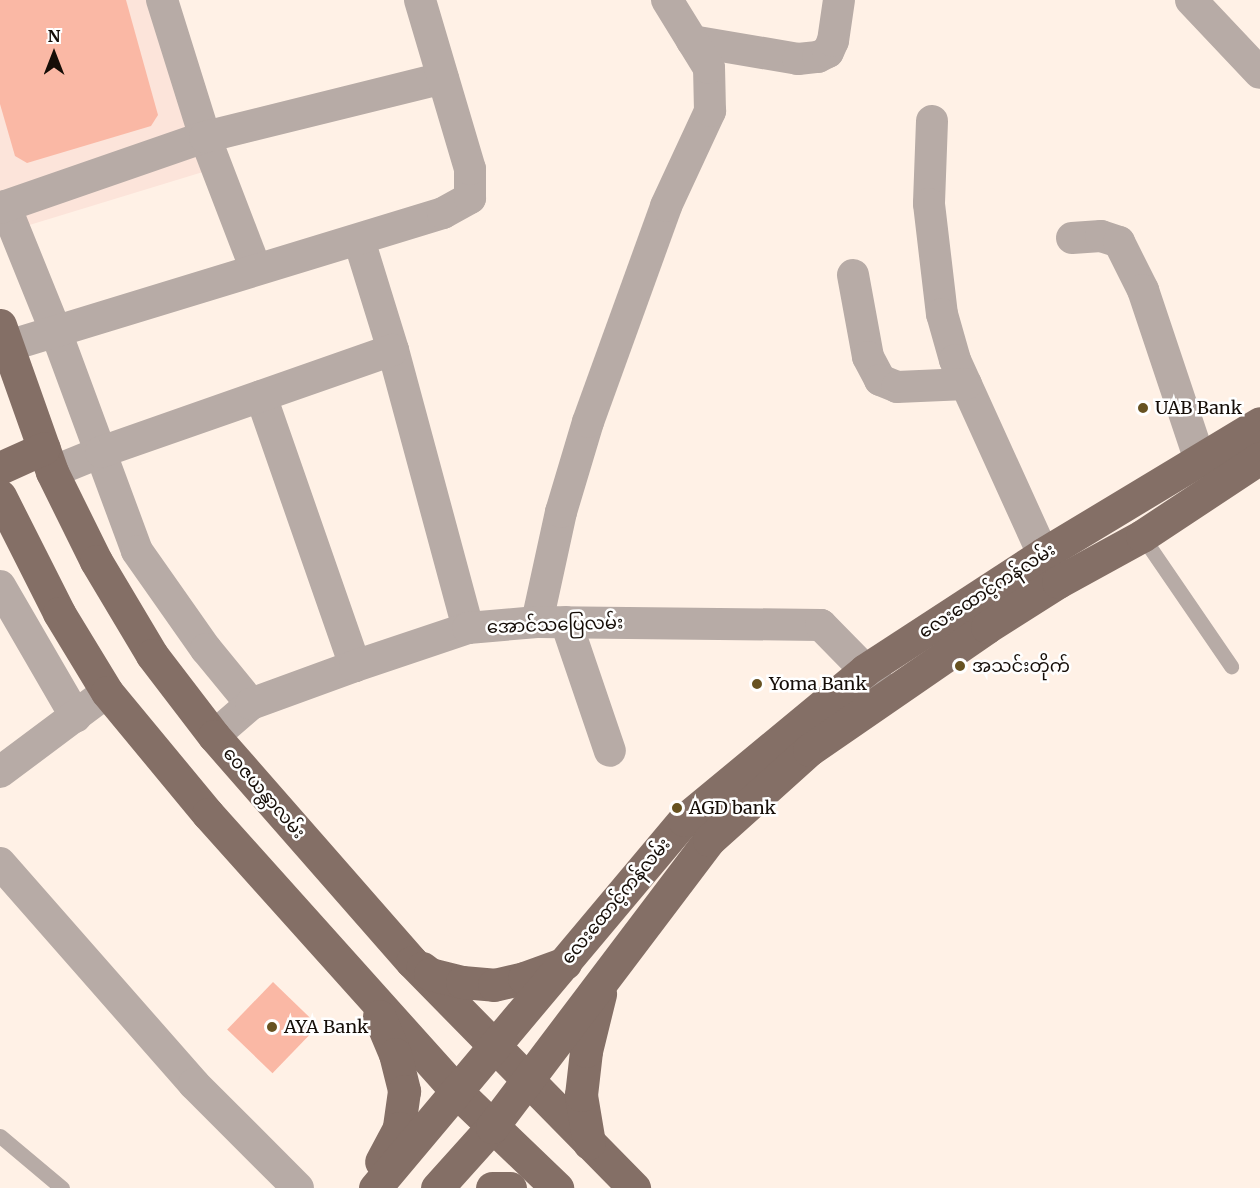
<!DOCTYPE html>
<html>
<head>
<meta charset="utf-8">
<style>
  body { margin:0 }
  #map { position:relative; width:1260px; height:1188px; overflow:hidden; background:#fff1e6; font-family:Merriweather,"Noto Sans Myanmar",serif }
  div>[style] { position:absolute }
  .commercial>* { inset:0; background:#fce4da }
  .building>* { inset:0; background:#fab8a5; transform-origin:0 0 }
  .lane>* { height:15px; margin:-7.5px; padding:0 7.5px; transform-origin:7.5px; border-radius:7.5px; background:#b7aba6 }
  .street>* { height:32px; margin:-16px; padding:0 16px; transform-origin:16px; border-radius:16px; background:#b7aba6 }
  .primary>* { height:33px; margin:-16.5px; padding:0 16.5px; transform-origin:16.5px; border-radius:16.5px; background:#846f66 }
  .dots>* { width:16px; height:16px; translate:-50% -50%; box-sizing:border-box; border:3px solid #fff; border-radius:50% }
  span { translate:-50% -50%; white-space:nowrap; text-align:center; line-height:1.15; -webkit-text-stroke:5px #fff; paint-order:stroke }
  .poi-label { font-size:18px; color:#150d07 }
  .left { translate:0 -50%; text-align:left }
  .street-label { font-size:18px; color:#150d07 }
  .north { position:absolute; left:24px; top:24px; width:60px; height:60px; -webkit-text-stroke:4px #fff; paint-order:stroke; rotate:0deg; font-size:16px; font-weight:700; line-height:24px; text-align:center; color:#150d07 }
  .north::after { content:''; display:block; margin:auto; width:21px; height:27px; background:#150d07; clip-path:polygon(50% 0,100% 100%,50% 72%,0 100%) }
</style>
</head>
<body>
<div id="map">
  <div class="commercial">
    <i style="clip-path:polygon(0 0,177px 0,229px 164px,0 234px)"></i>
  </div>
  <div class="building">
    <i style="clip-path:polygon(0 0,126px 0,158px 115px,151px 126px,27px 163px,15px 156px,0 104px)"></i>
    <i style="left:273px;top:982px;width:63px;height:66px;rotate:44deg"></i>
  </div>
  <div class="lane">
    <i style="left:1142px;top:536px;width:158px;rotate:55.6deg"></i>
    <i style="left:0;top:1136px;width:81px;rotate:40deg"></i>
  </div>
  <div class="street">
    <i style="left:162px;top:0;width:144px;rotate:72.6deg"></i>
    <i style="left:205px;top:137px;width:142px;rotate:69deg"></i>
    <i style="left:1191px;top:0;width:100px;rotate:46.6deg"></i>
    <i style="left:692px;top:41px;width:108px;rotate:9.6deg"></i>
    <i style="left:798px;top:59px;width:20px;rotate:-6deg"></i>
    <i style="left:818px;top:57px;width:11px;rotate:-27deg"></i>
    <i style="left:828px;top:52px;width:12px;rotate:-66deg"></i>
    <i style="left:833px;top:41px;width:41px;rotate:-81.7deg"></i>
    <i style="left:932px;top:121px;width:83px;rotate:92.1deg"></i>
    <i style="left:929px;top:204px;width:111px;rotate:83.3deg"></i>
    <i style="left:942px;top:314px;width:48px;rotate:74.2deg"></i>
    <i style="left:955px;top:360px;width:213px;rotate:65.6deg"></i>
    <i style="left:5px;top:206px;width:136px;rotate:68deg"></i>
    <i style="left:56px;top:332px;width:233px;rotate:69.7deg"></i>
    <i style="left:137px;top:551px;width:120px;rotate:54.9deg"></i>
    <i style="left:206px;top:649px;width:71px;rotate:50.7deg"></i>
    <i style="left:0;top:208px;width:217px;rotate:-19.1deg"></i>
    <i style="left:205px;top:137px;width:245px;rotate:-13.9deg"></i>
    <i style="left:1072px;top:238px;width:29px;rotate:-4deg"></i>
    <i style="left:1101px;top:236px;width:19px;rotate:18deg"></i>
    <i style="left:1119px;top:242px;width:54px;rotate:63.4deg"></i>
    <i style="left:1143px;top:290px;width:179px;rotate:71.5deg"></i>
    <i style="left:359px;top:240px;width:115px;rotate:72.8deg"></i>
    <i style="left:393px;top:350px;width:288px;rotate:74.9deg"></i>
    <i style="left:853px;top:275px;width:83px;rotate:79.6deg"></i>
    <i style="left:868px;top:357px;width:26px;rotate:62deg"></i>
    <i style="left:880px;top:380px;width:18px;rotate:22deg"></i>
    <i style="left:897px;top:387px;width:69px;rotate:-2.5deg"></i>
    <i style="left:8px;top:346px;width:455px;rotate:-17deg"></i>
    <i style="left:443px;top:213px;width:31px;rotate:-29deg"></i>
    <i style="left:470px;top:198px;width:29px;rotate:-90deg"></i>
    <i style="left:470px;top:169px;width:176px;rotate:-106.5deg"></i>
    <i style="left:261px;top:396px;width:286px;rotate:70.8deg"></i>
    <i style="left:52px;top:472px;width:53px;rotate:-22.2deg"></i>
    <i style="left:101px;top:452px;width:309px;rotate:-19.3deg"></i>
    <i style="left:0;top:586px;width:151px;rotate:59.9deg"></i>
    <i style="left:537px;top:622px;width:113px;rotate:-77.7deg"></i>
    <i style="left:561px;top:512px;width:94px;rotate:-73.3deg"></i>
    <i style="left:588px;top:422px;width:230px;rotate:-70.1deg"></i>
    <i style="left:666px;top:206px;width:105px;rotate:-65.1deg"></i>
    <i style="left:710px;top:111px;width:43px;rotate:-91.3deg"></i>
    <i style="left:709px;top:68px;width:80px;rotate:-121.7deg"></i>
    <i style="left:566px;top:622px;width:136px;rotate:71.2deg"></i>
    <i style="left:214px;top:736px;width:49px;rotate:-40.9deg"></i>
    <i style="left:251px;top:704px;width:111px;rotate:-20.1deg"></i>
    <i style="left:355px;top:666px;width:119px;rotate:-18.6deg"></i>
    <i style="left:468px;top:628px;width:69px;rotate:-5deg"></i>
    <i style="left:537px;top:622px;width:284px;rotate:0.6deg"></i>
    <i style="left:821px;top:625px;width:90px;rotate:45.5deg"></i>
    <i style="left:0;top:772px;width:134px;rotate:-36.8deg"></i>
    <i style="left:0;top:863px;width:294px;rotate:48.7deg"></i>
    <i style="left:194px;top:1084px;width:147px;rotate:45deg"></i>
  </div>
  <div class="primary">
    <i style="left:0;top:325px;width:156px;rotate:70.5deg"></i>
    <i style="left:52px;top:472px;width:99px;rotate:63.7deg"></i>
    <i style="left:96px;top:561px;width:109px;rotate:59.2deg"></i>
    <i style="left:152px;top:655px;width:102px;rotate:52.6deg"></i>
    <i style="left:214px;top:736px;width:300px;rotate:48.8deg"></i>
    <i style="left:412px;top:962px;width:317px;rotate:45.5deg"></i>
    <i style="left:0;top:468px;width:48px;rotate:-24.4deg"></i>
    <i style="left:0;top:496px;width:131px;rotate:63.2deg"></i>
    <i style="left:59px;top:613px;width:92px;rotate:58.7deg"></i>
    <i style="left:107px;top:692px;width:158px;rotate:50.4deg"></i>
    <i style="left:208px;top:814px;width:373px;rotate:48.1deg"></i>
    <i style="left:457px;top:1092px;width:139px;rotate:43.8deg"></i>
    <i style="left:422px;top:968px;width:10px;rotate:37deg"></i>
    <i style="left:430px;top:974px;width:33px;rotate:14deg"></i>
    <i style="left:462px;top:982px;width:32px;rotate:5deg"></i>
    <i style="left:494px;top:985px;width:31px;rotate:-13deg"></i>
    <i style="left:524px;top:978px;width:44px;rotate:-20.1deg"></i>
    <i style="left:379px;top:1016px;width:41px;rotate:67.2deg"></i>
    <i style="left:395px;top:1054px;width:38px;rotate:76deg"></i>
    <i style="left:404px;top:1091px;width:37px;rotate:98deg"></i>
    <i style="left:399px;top:1128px;width:38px;rotate:118deg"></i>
    <i style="left:589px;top:1143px;width:49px;rotate:-99.5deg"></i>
    <i style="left:581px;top:1095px;width:44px;rotate:-83.5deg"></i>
    <i style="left:586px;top:1051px;width:59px;rotate:-76.2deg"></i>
    <i style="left:375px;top:1188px;width:481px;rotate:-50deg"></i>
    <i style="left:684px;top:820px;width:235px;rotate:-39.6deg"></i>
    <i style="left:865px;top:670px;width:212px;rotate:-33.1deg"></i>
    <i style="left:1043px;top:554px;width:253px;rotate:-31.1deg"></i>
    <i style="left:437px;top:1188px;width:82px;rotate:-48deg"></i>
    <i style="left:492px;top:1127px;width:360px;rotate:-52.9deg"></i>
    <i style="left:709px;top:840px;width:135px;rotate:-42deg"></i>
    <i style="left:809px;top:750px;width:216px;rotate:-34.6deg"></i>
    <i style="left:987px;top:627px;width:84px;rotate:-32.4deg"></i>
    <i style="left:1058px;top:582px;width:96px;rotate:-28.7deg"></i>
    <i style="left:1142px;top:536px;width:141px;rotate:-33.5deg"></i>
    <i style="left:492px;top:1188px;width:18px"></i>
  </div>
  <div class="dots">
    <i style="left:1143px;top:408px;background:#675221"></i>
    <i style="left:960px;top:666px;background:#675221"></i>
    <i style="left:757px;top:684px;background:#675221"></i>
    <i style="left:677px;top:808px;background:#675221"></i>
    <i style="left:272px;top:1027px;background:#675221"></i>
  </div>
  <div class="poi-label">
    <span class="left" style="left:1155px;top:408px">UAB Bank</span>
    <span class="left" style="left:972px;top:666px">အသင်းတိုက်</span>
    <span class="left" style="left:769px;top:684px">Yoma Bank</span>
    <span class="left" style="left:689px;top:808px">AGD bank</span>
    <span class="left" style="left:284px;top:1027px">AYA Bank</span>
  </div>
  <div class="street-label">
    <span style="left:987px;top:591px;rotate:-33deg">လေးထောင့်ကန်လမ်း</span>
    <span style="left:555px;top:625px;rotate:-2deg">အောင်သပြေလမ်း</span>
    <span style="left:264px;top:793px;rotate:49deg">ဝေဇယန္တာလမ်း</span>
    <span style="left:616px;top:901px;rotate:-50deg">လေးထောင့်ကန်လမ်း</span>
  </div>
  <div class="north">N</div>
</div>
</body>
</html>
